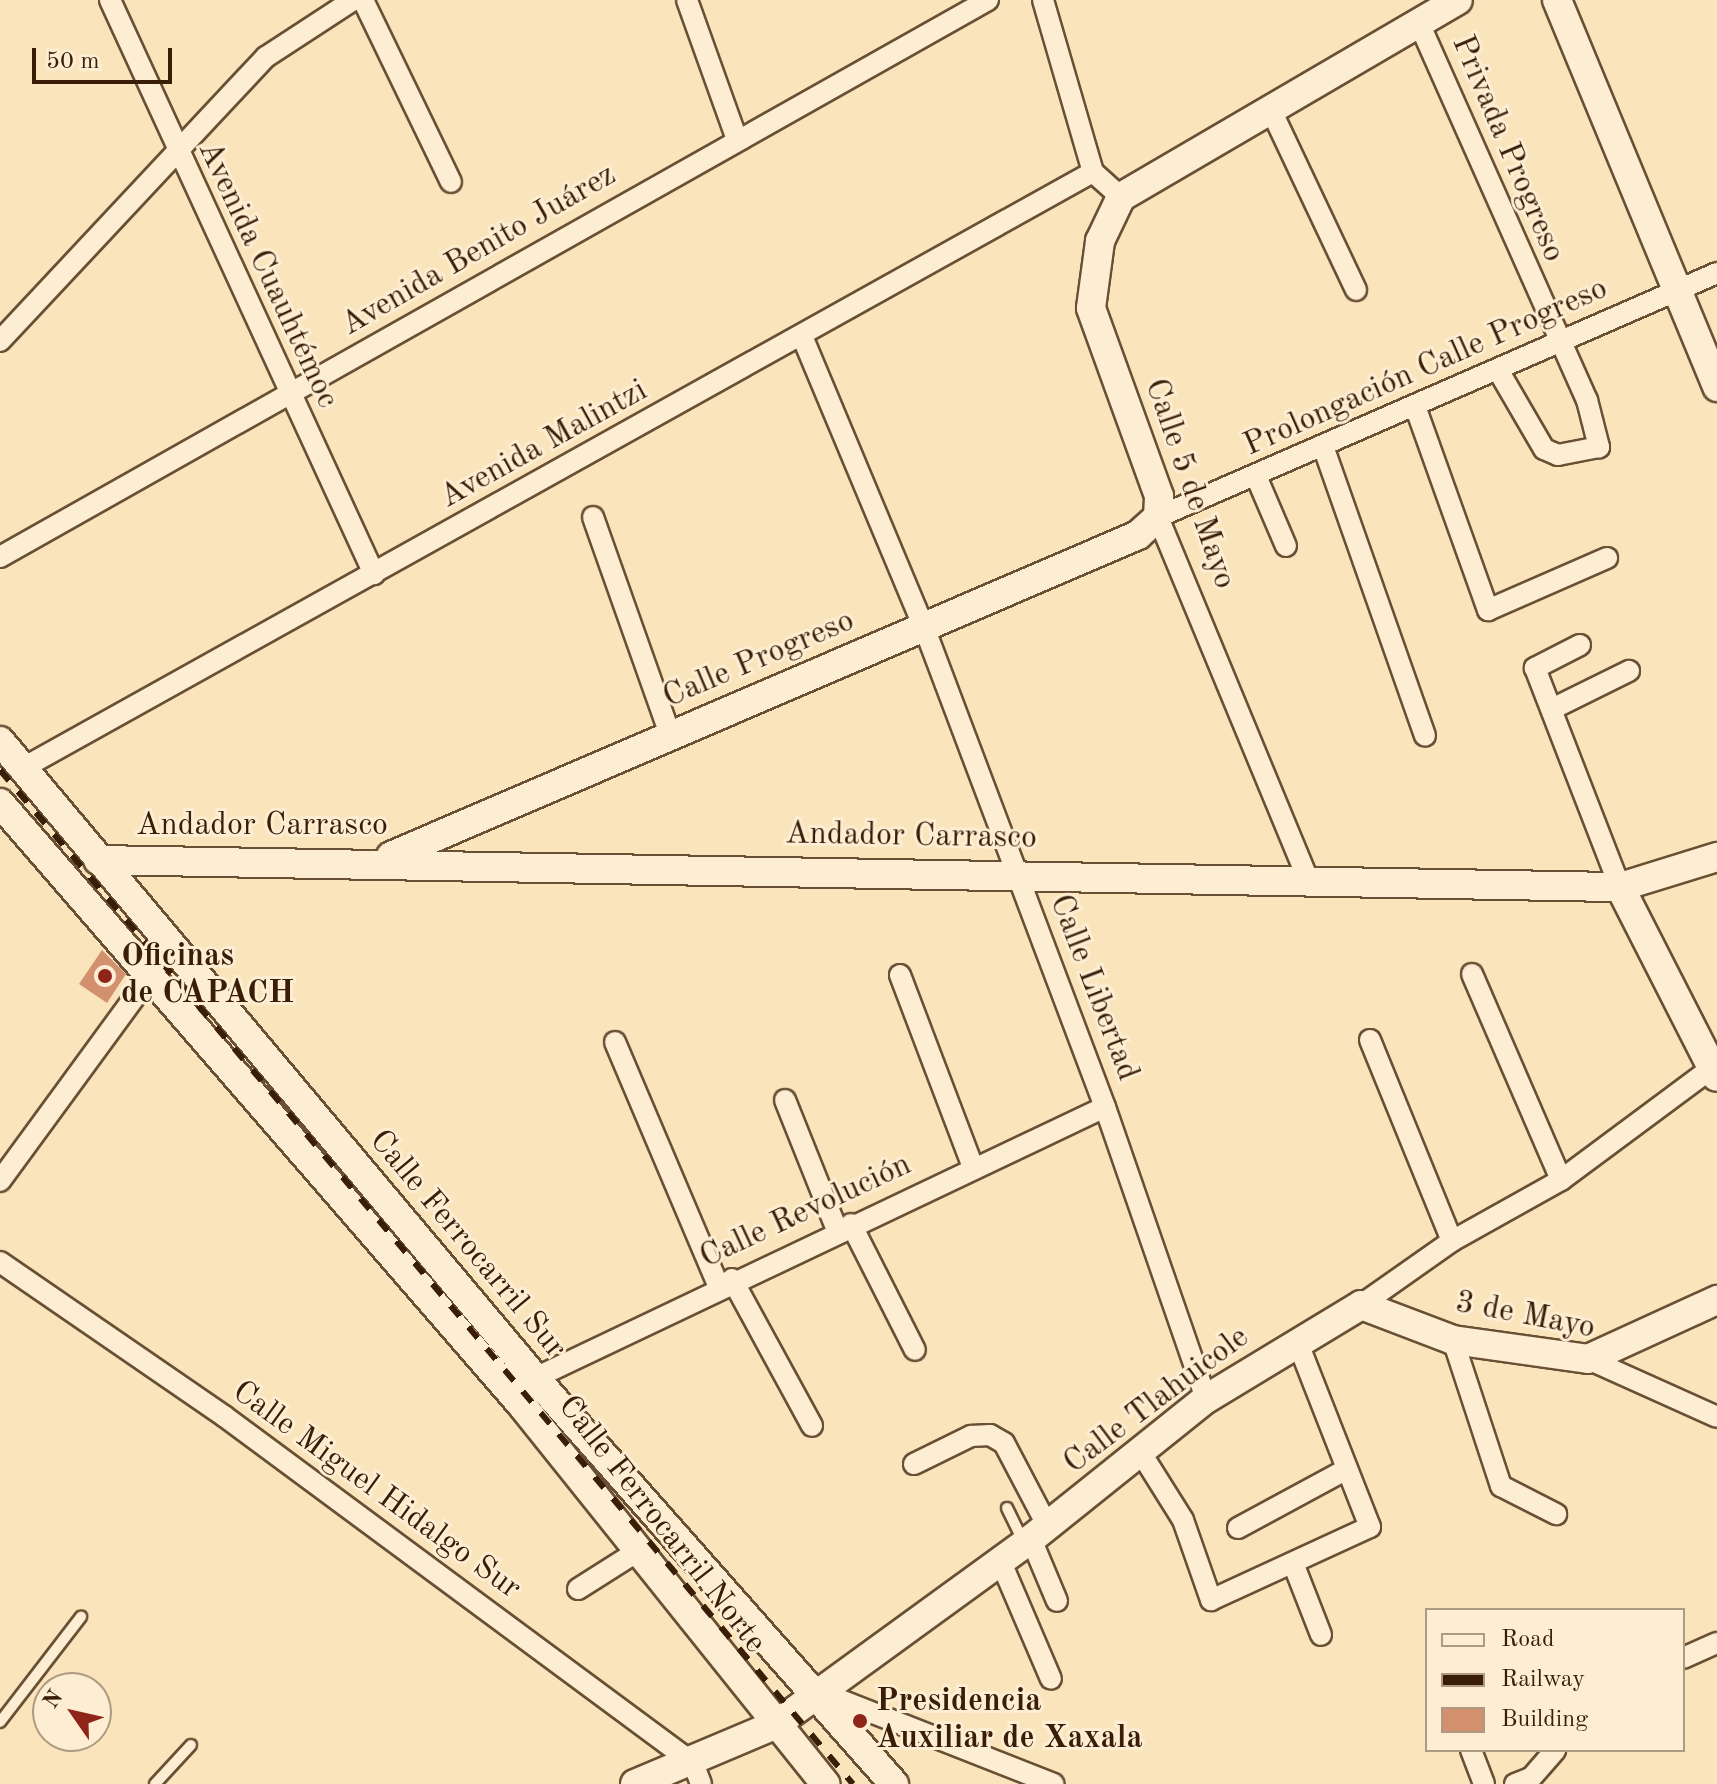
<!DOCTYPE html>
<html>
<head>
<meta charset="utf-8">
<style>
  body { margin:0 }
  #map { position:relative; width:1717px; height:1784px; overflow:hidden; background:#fae4bb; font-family:"Old Standard TT",serif }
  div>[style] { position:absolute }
  .building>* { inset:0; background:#d2906f }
  .roads { filter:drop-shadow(2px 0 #694f34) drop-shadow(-2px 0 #694f34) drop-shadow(0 2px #694f34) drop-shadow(0 -2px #694f34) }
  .lane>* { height:10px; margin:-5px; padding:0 5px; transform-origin:5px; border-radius:5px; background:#fcedd3 }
  .street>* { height:20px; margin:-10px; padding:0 10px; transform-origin:10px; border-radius:10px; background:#fcedd3 }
  .secondary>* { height:28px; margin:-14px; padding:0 14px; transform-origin:14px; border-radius:14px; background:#fcedd3 }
  .rail>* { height:6px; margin-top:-3px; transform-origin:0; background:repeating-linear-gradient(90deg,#391d07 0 14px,transparent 0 28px) }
  .dots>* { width:22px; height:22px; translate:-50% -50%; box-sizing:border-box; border:4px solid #fcedd3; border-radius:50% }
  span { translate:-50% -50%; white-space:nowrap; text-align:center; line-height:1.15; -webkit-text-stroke:6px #fcedd3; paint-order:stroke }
  .street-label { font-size:32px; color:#391d07 }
  .poi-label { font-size:32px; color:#391d07; font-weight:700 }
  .left { translate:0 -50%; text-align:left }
  .legend { position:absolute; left:1425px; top:1608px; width:260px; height:144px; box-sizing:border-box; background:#fcedd3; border:2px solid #ae9a81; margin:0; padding:10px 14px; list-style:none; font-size:24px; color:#391d07 }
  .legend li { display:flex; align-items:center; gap:16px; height:40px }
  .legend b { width:40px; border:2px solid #ae9a81 }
  .north { position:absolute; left:32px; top:1672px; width:80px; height:80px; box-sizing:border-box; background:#fcedd3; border:2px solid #ae9a81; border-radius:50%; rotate:304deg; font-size:22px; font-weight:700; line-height:32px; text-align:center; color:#391d07 }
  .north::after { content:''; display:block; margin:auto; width:28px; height:36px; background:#8f2418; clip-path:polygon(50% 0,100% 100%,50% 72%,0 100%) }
  .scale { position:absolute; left:32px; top:48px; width:140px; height:36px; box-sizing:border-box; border:4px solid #391d07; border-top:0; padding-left:10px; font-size:24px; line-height:28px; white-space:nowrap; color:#391d07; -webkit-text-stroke:6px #fcedd3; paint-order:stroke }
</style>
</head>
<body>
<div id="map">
  <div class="building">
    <i style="clip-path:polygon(102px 950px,126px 974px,107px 1003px,79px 984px)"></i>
  </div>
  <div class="roads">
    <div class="lane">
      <i style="left:1007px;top:1508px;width:37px;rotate:64deg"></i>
      <i style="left:0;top:1722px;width:133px;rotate:-52.4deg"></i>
      <i style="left:155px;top:1784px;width:53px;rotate:-47.3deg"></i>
    </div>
    <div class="street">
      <i style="left:110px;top:0;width:632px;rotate:65.3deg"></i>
      <i style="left:363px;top:0;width:202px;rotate:64.2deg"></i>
      <i style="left:687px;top:0;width:149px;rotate:70.3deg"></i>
      <i style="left:1043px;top:0;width:179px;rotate:73.8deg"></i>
      <i style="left:1093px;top:172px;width:38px;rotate:42deg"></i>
      <i style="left:1419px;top:23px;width:413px;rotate:66deg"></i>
      <i style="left:1587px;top:400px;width:49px;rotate:75.7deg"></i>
      <i style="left:1599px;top:447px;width:42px;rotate:169deg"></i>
      <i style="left:1558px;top:455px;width:15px;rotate:-157deg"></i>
      <i style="left:1544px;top:449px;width:91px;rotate:-120.2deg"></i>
      <i style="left:1271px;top:110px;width:199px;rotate:64.7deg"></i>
      <i style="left:802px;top:336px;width:316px;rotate:67.3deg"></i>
      <i style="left:924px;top:627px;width:513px;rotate:69.34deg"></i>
      <i style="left:1105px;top:1107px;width:309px;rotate:70.9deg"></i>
      <i style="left:0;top:341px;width:389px;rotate:-46.9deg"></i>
      <i style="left:266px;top:57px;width:104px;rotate:-33.2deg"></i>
      <i style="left:1415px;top:406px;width:217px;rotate:70.3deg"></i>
      <i style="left:1488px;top:610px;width:130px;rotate:-23.6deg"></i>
      <i style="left:1323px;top:446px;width:307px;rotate:70.6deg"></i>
      <i style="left:1256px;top:476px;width:76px;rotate:66.8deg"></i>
      <i style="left:593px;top:517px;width:231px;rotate:70.5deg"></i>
      <i style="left:0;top:557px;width:1134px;rotate:-29.41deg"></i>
      <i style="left:1580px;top:645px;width:51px;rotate:152.9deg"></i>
      <i style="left:1535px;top:668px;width:235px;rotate:68.8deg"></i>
      <i style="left:1552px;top:709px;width:86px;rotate:-26.3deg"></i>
      <i style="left:23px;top:768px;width:1225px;rotate:-29.12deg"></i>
      <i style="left:1307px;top:877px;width:390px;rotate:-112.5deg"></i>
      <i style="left:1158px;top:517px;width:610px;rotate:-23.58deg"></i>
      <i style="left:1472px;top:974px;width:224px;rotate:66.6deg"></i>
      <i style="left:900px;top:975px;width:205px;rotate:69.2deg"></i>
      <i style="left:1370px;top:1040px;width:217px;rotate:67.8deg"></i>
      <i style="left:615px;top:1042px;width:264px;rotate:67deg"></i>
      <i style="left:785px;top:1100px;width:140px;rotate:68.2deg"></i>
      <i style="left:0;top:1181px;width:288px;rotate:-53.8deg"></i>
      <i style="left:851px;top:1224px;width:141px;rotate:63.1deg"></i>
      <i style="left:0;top:1262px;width:272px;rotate:34.5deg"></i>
      <i style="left:224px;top:1416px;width:583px;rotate:36.5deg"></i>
      <i style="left:693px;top:1763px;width:22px;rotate:69deg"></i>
      <i style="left:732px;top:1279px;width:167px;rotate:61.4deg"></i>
      <i style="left:1361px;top:1305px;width:111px;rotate:-35.1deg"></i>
      <i style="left:1452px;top:1241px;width:125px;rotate:-29.2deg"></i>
      <i style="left:1561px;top:1180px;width:194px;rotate:-36.6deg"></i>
      <i style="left:1453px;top:1340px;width:154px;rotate:71.8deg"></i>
      <i style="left:1501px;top:1486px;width:62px;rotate:27deg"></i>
      <i style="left:1588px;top:1359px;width:141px;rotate:24.2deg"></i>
      <i style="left:535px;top:1378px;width:631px;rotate:-25.43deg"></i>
      <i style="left:1141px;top:1453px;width:79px;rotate:57.9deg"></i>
      <i style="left:1183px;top:1520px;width:85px;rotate:70.7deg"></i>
      <i style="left:1211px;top:1600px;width:175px;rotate:-24.7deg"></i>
      <i style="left:1370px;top:1527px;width:200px;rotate:-111.4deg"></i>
      <i style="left:914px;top:1464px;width:64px;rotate:-26.2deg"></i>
      <i style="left:971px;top:1436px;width:19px;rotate:-3deg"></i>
      <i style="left:990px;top:1435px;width:16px;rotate:30deg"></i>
      <i style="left:1004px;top:1443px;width:93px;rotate:62.3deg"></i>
      <i style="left:1238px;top:1528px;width:124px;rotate:-28.4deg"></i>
      <i style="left:1031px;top:1539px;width:67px;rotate:67.2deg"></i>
      <i style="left:1000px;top:1560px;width:129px;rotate:66.8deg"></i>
      <i style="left:1293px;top:1563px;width:77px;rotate:68.7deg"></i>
      <i style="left:578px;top:1589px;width:71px;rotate:-32.3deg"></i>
      <i style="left:1683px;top:1658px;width:37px;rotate:-24deg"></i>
      <i style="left:820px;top:1692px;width:251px;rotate:21.5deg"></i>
      <i style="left:1471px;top:1750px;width:36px;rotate:69deg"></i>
      <i style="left:1515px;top:1784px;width:17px;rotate:-21deg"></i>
      <i style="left:1531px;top:1778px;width:37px;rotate:-49deg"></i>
    </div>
    <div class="secondary">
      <i style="left:1557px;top:0;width:419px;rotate:67.5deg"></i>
      <i style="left:0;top:741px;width:832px;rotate:49.97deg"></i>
      <i style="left:535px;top:1378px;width:542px;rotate:48.52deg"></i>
      <i style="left:0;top:803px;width:795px;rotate:49.08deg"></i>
      <i style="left:521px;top:1404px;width:487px;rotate:51.3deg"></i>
      <i style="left:391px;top:856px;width:813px;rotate:-23.25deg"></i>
      <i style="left:1138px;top:535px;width:27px;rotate:-42deg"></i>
      <i style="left:1158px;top:517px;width:21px;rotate:-87deg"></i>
      <i style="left:1159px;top:496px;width:200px;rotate:-109.9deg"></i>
      <i style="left:1091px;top:308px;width:68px;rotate:-82.3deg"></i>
      <i style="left:1100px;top:241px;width:49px;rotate:-64.5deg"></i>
      <i style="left:1121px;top:197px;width:390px;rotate:-30.3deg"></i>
      <i style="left:98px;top:860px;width:1522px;rotate:1.02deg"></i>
      <i style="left:1620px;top:887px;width:102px;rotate:-17.2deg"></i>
      <i style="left:1620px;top:887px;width:213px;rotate:63deg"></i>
      <i style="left:635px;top:1784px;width:152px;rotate:-22.9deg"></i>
      <i style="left:775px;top:1725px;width:316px;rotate:-36deg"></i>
      <i style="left:1031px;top:1539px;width:224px;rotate:-38.7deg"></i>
      <i style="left:1206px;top:1399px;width:181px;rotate:-31.2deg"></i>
      <i style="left:1361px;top:1305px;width:98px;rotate:20.8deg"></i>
      <i style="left:1453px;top:1340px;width:136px;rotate:8deg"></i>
      <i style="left:1588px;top:1359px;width:142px;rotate:-24.6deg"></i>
    </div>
  </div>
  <div class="rail">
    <i style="left:0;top:770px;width:1325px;rotate:49.93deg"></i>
  </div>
  <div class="dots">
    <i style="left:105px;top:976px;background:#8f2418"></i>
    <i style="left:860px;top:1721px;background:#8f2418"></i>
  </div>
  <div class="street-label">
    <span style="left:1507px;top:149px;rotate:67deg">Privada Progreso</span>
    <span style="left:479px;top:251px;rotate:-30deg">Avenida Benito Juárez</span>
    <span style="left:267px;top:275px;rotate:65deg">Avenida Cuauhtémoc</span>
    <span style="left:1426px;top:368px;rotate:-24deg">Prolongación Calle Progreso</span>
    <span style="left:544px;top:445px;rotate:-29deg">Avenida Malintzi</span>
    <span style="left:1189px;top:484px;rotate:71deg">Calle 5 de Mayo</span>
    <span style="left:759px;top:660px;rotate:-23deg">Calle Progreso</span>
    <span style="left:262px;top:826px">Andador Carrasco</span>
    <span style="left:911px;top:837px;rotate:1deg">Andador Carrasco</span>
    <span style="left:1093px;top:988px;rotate:69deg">Calle Libertad</span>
    <span style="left:806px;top:1212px;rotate:-25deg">Calle Revolución</span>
    <span style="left:467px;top:1245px;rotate:50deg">Calle Ferrocarril Sur</span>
    <span style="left:1525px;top:1316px;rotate:11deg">3 de Mayo</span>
    <span style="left:1157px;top:1401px;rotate:-37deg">Calle Tlahuicole</span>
    <span style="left:376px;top:1491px;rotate:36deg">Calle Miguel Hidalgo Sur</span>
    <span style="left:661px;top:1525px;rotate:52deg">Calle Ferrocarril Norte</span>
  </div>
  <div class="poi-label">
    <span class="left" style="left:121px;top:976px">Oficinas<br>de CAPACH</span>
    <span class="left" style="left:876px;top:1721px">Presidencia<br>Auxiliar de Xaxala</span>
  </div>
  <ul class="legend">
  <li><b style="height:10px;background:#fcedd3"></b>Road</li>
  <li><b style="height:10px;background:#391d07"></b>Railway</li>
  <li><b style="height:22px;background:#d2906f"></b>Building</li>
  </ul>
  <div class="north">N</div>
  <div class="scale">50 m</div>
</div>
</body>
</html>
